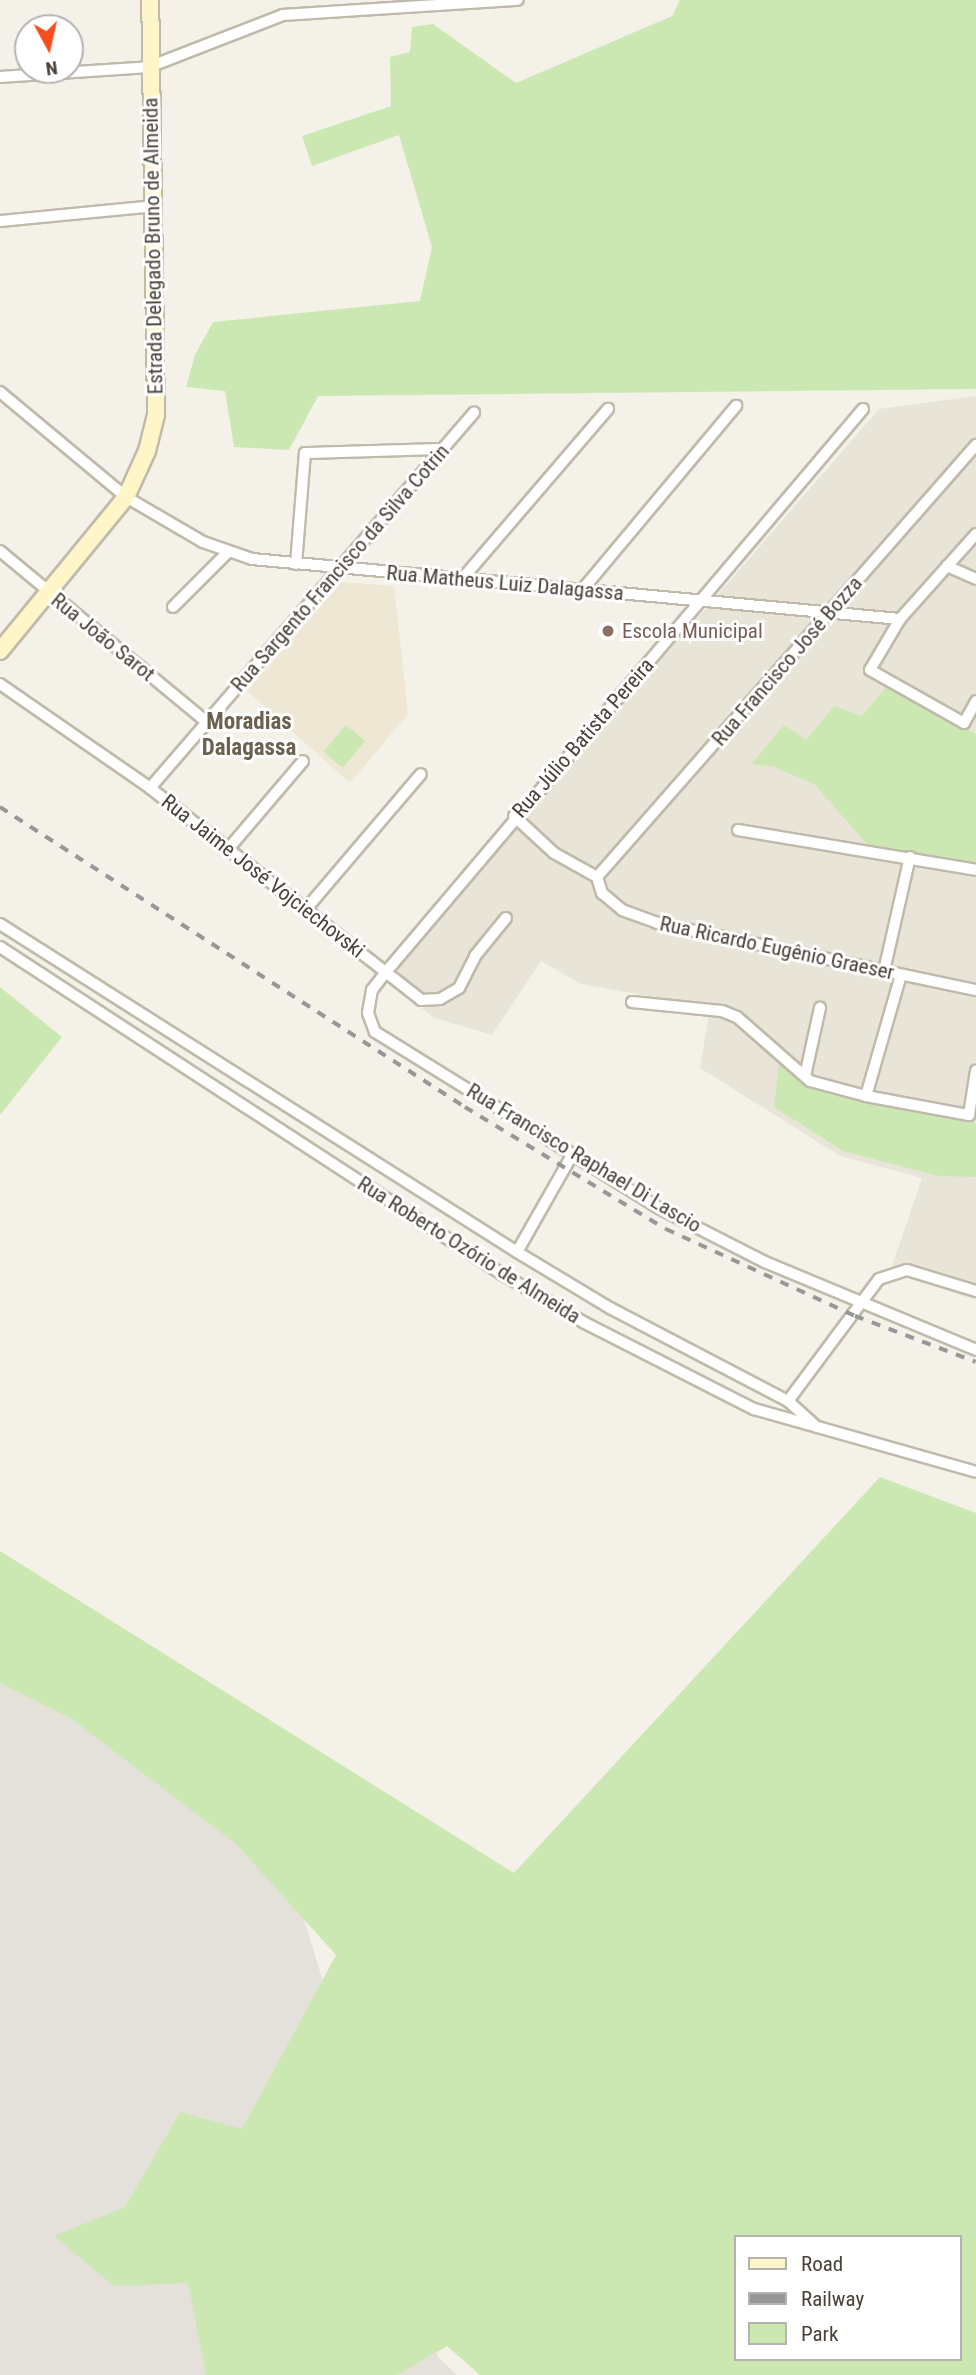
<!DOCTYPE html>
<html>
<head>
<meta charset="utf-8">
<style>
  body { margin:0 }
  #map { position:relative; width:976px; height:2375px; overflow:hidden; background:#f4f1e9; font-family:"Roboto Condensed",sans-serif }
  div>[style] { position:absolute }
  .residential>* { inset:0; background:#e8e4d7 }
  .industrial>* { inset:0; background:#e4e0da }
  .education>* { inset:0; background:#ede7d3 }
  .green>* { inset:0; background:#cce8b2; transform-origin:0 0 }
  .roads { filter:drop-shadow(2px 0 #c0baab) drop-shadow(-2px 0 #c0baab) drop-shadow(0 2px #c0baab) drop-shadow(0 -2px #c0baab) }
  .street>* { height:10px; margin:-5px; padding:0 5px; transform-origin:5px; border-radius:5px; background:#fff }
  .secondary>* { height:16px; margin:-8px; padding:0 8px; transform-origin:8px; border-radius:8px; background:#fef5c9 }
  .rail>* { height:3.5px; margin-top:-1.75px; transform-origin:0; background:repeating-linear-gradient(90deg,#979797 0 9px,transparent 0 18px) }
  .dots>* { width:19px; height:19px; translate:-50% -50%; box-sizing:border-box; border:4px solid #fff; border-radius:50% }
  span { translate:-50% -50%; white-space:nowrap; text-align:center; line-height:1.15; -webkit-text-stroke:6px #fff; paint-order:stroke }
  .street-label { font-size:21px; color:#484237 }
  .education-label { font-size:21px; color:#785e54 }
  .left { translate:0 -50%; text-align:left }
  .neighbourhood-label { font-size:23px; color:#6a614f; font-weight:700 }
  .legend { position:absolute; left:734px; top:2235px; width:228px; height:126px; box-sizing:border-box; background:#fff; border:2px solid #b6b3af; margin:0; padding:9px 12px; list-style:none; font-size:21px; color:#484237 }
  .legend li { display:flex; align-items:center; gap:14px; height:35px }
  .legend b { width:35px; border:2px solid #b6b3af }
  .north { position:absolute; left:14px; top:14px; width:70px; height:70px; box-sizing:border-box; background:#fff; border:2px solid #b6b3af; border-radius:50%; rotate:172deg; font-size:19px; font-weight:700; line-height:28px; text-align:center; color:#484237 }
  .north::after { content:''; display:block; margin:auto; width:24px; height:32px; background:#f64e1e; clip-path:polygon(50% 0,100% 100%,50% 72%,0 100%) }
</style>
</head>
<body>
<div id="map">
  <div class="residential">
    <i style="clip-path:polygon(976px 396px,976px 1300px,890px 1272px,922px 1178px,840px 1156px,700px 1068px,710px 1007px,581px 984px,541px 961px,492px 1035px,435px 1018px,383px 980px,879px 409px)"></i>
  </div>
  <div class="industrial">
    <i style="clip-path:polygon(0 1654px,257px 1766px,438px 2357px,457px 2375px,0 2375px)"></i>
  </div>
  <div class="education">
    <i style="clip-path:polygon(342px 582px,394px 586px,408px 714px,350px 783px,247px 691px)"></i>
  </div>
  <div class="green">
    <i style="clip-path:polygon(680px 0,976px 0,976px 389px,318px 396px,289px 450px,234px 447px,225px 391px,186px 387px,195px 355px,213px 322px,420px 301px,432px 247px,399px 135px,312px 166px,302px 136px,391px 106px,390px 57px,410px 52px,412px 27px,433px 24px,516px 83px,672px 16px)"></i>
    <i style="clip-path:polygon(886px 687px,976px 734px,976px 865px,867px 844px,814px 784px,774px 767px,751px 764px,784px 725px,806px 740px,834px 706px,862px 716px)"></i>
    <i style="left:346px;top:725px;width:25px;height:35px;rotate:40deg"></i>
    <i style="clip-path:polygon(0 987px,62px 1037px,0 1115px)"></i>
    <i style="clip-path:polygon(779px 1063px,812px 1089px,976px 1123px,976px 1177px,939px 1176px,843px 1151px,774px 1107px)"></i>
    <i style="clip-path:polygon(evenodd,880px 1477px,976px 1513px,976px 2375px,480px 2375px,447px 2346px,397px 2375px,206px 2375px,188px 2283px,114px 2286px,54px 2236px,125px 2207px,180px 2112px,242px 2129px,336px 1955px,237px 1845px,72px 1719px,0 1683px,0 1551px,514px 1873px,880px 1477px,736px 2237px,960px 2237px,960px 2359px,736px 2359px,736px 2237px)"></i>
  </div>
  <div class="roads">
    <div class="street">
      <i style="left:0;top:77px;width:149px;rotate:-3.8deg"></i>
      <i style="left:149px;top:67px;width:144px;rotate:-21.2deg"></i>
      <i style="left:283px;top:15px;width:235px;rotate:-3.7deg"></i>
      <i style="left:0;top:221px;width:156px;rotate:-5.5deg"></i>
      <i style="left:0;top:392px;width:164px;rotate:39.8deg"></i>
      <i style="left:126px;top:497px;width:89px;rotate:30.3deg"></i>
      <i style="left:203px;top:542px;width:52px;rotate:19.1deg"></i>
      <i style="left:252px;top:559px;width:651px;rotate:5.29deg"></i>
      <i style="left:863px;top:409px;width:738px;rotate:130.27deg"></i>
      <i style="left:386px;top:972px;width:23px;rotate:128deg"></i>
      <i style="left:372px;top:990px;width:23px;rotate:100deg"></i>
      <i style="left:368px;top:1013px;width:20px;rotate:70deg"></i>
      <i style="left:375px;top:1032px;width:332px;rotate:31.8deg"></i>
      <i style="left:657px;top:1207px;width:121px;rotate:27deg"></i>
      <i style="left:765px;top:1262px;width:229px;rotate:22.6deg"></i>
      <i style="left:976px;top:534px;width:114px;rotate:131.8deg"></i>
      <i style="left:900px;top:619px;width:59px;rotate:120.5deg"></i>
      <i style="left:870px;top:670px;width:108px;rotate:29.4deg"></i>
      <i style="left:964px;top:723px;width:25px;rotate:-61deg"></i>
      <i style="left:0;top:551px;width:268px;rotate:39.6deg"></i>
      <i style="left:296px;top:564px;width:111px;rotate:-85.4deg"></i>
      <i style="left:305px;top:453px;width:137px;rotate:-1.7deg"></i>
      <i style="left:947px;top:566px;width:32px;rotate:24deg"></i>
      <i style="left:463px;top:578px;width:223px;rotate:-49.4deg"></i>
      <i style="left:583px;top:589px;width:239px;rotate:-50.1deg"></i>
      <i style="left:173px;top:607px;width:78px;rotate:-45deg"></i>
      <i style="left:0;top:684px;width:183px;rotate:34.7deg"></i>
      <i style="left:150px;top:788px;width:344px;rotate:38deg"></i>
      <i style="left:421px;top:1000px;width:19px;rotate:-3deg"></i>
      <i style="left:440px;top:999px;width:22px;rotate:-30deg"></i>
      <i style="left:459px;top:988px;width:36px;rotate:-63deg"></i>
      <i style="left:475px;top:956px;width:49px;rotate:-50.8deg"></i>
      <i style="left:150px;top:788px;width:496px;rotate:-49.2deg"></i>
      <i style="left:514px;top:816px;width:54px;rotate:42.8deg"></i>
      <i style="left:554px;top:853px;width:49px;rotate:29.2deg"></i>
      <i style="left:738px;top:830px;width:241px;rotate:9.5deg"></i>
      <i style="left:229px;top:848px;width:114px;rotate:-49.6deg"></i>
      <i style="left:597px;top:877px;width:575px;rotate:-48.74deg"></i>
      <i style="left:597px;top:877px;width:17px;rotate:73deg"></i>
      <i style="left:602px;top:893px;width:26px;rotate:40deg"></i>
      <i style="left:622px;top:910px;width:37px;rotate:20deg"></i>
      <i style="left:657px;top:923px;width:326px;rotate:11.9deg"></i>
      <i style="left:306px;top:909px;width:177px;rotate:-49.6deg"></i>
      <i style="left:0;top:924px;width:612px;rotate:32.39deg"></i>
      <i style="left:517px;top:1252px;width:109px;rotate:31.1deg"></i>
      <i style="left:610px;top:1308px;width:201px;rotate:27.6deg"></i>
      <i style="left:788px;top:1401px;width:39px;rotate:42deg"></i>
      <i style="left:0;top:947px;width:599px;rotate:33.08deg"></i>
      <i style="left:502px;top:1274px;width:96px;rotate:30.6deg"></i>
      <i style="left:585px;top:1323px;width:190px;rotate:27deg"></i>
      <i style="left:754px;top:1409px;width:231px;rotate:15.8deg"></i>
      <i style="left:884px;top:971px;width:117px;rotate:-77.2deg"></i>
      <i style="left:632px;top:1002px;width:90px;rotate:5.7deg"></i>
      <i style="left:722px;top:1011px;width:16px;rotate:22deg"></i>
      <i style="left:737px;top:1017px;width:97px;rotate:41.2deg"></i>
      <i style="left:810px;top:1081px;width:58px;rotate:15deg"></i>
      <i style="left:866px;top:1096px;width:105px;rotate:10.5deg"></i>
      <i style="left:969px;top:1115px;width:45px;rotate:-81deg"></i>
      <i style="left:805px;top:1076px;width:70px;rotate:-77.6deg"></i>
      <i style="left:866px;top:1096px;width:126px;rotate:-73.9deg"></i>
      <i style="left:517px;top:1252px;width:112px;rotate:-60.4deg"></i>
      <i style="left:788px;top:1401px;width:152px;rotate:-53.3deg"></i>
      <i style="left:879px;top:1279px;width:29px;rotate:-18deg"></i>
      <i style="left:907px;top:1270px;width:72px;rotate:16.9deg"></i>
    </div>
    <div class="secondary">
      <i style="left:0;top:651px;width:199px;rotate:-50.7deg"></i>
      <i style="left:126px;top:497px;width:51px;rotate:-65.5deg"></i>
      <i style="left:147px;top:451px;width:38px;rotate:-76deg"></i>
      <i style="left:156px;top:414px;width:414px;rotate:-90.8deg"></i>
    </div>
  </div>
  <div class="rail">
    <i style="left:0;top:807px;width:553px;rotate:32.83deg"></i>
    <i style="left:465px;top:1107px;width:235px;rotate:31.3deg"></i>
    <i style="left:666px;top:1229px;width:208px;rotate:24.7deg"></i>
    <i style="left:855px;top:1316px;width:129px;rotate:20.8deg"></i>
  </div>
  <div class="dots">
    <i style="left:608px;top:631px;background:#8d6e63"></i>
  </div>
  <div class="street-label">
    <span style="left:153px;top:246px;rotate:-91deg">Estrada Delegado Bruno de Almeida</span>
    <span style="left:340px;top:568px;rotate:-49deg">Rua Sargento Francisco da Silva Cotrin</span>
    <span style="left:505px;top:583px;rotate:5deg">Rua Matheus Luiz Dalagassa</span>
    <span style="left:103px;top:637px;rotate:39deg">Rua João Sarot</span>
    <span style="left:787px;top:661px;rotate:-49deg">Rua Francisco José Bozza</span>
    <span style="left:583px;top:738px;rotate:-49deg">Rua Júlio Batista Pereira</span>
    <span style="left:263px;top:876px;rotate:38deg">Rua Jaime José Vojciechovski</span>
    <span style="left:777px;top:948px;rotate:12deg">Rua Ricardo Eugênio Graeser</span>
    <span style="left:584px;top:1158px;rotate:31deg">Rua Francisco Raphael Di Lascio</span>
    <span style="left:469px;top:1250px;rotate:32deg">Rua Roberto Ozório de Almeida</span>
  </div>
  <div class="education-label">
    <span class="left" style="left:622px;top:631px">Escola Municipal</span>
  </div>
  <div class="neighbourhood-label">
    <span style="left:249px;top:735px">Moradias<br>Dalagassa</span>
  </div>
  <ul class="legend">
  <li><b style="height:9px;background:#fef5c9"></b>Road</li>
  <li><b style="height:9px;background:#979797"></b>Railway</li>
  <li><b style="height:19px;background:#cce8b2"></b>Park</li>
  </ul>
  <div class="north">N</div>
</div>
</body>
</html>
